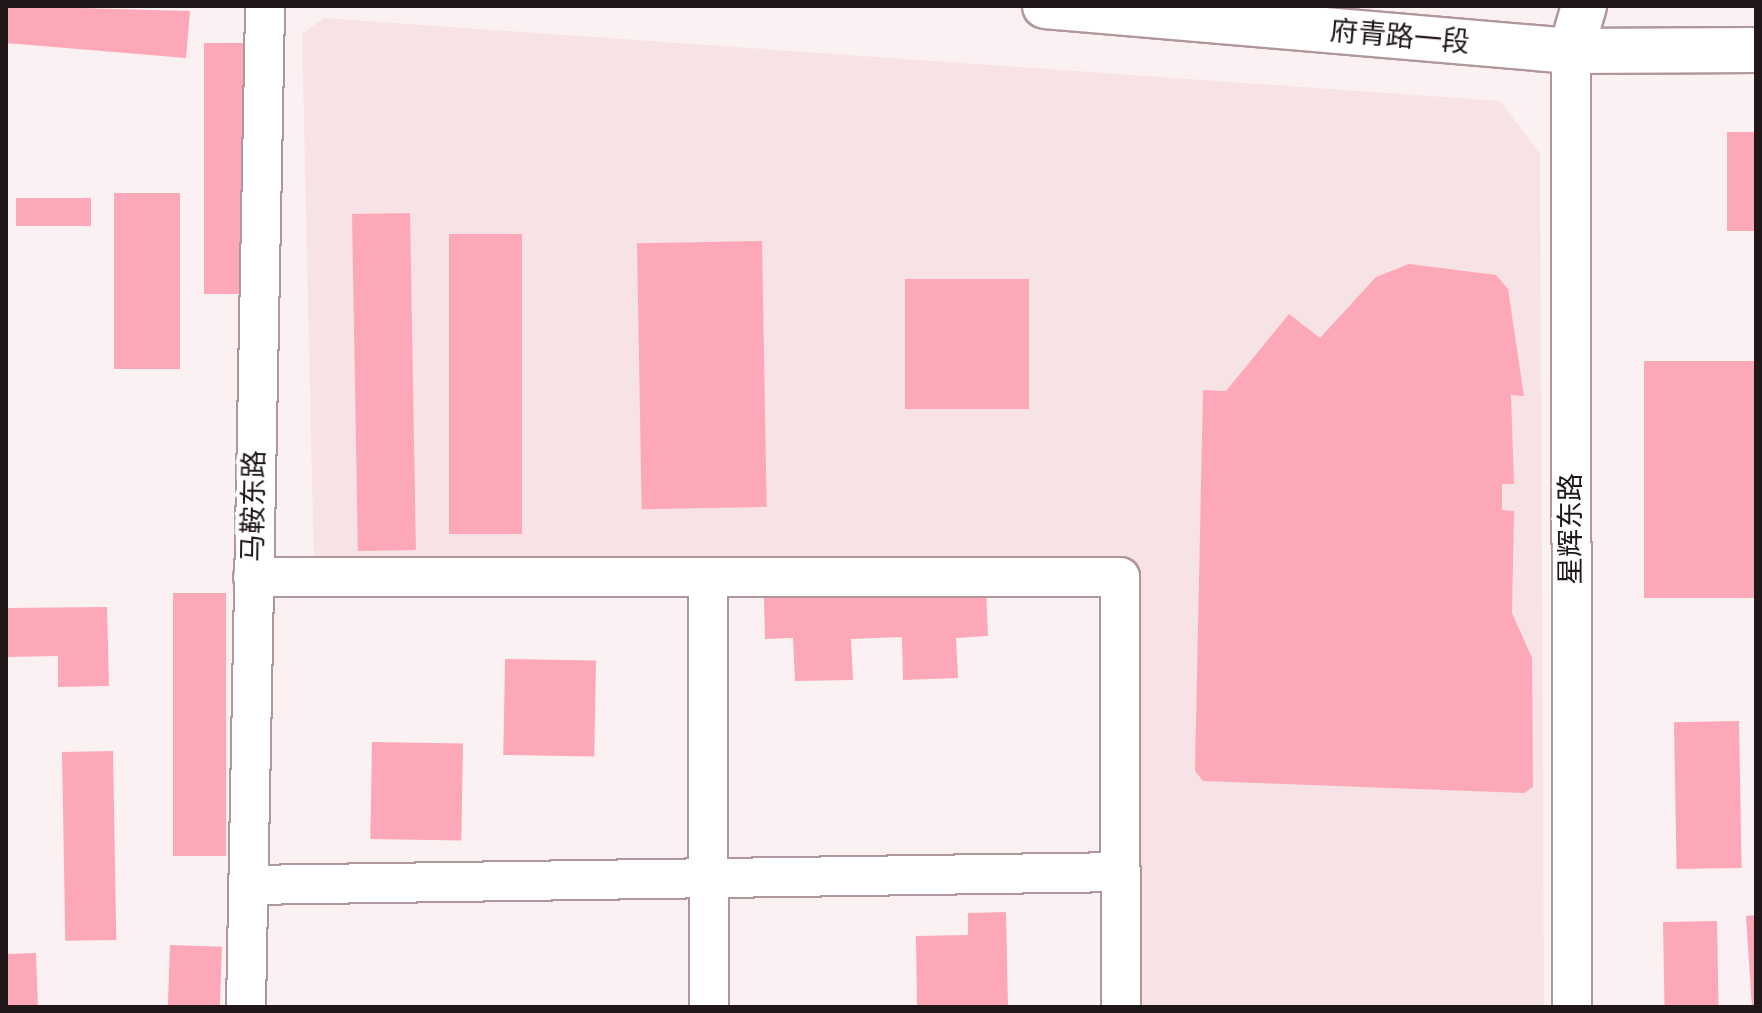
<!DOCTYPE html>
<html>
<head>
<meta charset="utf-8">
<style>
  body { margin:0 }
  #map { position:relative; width:1762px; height:1013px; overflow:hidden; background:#fcf1f2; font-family:Signika,"Noto Sans SC",sans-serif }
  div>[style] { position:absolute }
  .built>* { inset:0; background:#f7e2e5 }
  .building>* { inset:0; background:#fca8b8; transform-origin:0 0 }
  .roads { filter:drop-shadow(2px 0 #b0979b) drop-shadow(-2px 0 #b0979b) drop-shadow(0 2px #b0979b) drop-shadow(0 -2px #b0979b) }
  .minor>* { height:38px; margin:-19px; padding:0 19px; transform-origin:19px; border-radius:19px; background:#fff }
  .major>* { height:44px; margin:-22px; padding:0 22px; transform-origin:22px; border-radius:22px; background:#fff }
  span { translate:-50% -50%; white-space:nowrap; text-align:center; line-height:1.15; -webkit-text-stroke:8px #fff; paint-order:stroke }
  .street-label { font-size:28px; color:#211719 }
  .frame { position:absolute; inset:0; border:8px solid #211719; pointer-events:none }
</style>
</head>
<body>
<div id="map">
  <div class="built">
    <i style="clip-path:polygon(324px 18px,1500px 101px,1540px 154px,1544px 1007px,1137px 1007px,1133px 558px,314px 569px,302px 34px)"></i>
  </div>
  <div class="building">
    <i style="clip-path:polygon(6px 6px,190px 11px,186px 58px,6px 43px)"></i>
    <i style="left:204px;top:43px;width:40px;height:251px"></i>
    <i style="left:1727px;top:132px;width:29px;height:99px"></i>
    <i style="left:114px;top:193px;width:66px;height:176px"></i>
    <i style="left:16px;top:198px;width:75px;height:28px"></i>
    <i style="left:410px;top:213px;width:337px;height:58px;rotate:89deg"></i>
    <i style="left:449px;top:234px;width:73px;height:300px"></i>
    <i style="left:762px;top:241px;width:266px;height:125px;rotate:89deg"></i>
    <i style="clip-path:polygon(1409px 264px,1496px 275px,1508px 289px,1524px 396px,1511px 395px,1514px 484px,1502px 484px,1502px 510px,1514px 511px,1512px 613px,1532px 658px,1533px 787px,1524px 793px,1203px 781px,1195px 771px,1203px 390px,1226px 391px,1289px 314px,1320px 338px,1376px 277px)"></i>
    <i style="left:905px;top:279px;width:124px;height:130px"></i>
    <i style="left:1756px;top:361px;width:237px;height:112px;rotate:90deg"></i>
    <i style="clip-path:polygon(986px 589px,988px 636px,956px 638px,958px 678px,903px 680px,902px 637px,851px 639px,853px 680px,795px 681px,793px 638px,765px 639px,764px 597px)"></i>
    <i style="left:173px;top:593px;width:53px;height:263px"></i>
    <i style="clip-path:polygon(107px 607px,109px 686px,58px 687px,58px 656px,6px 657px,6px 608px)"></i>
    <i style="left:505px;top:659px;width:91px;height:96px;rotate:1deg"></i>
    <i style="left:1739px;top:721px;width:147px;height:65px;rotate:89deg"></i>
    <i style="left:372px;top:742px;width:91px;height:97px;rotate:1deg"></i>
    <i style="left:113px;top:751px;width:189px;height:51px;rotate:89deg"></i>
    <i style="clip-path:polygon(1006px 912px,1008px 1007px,917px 1007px,916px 936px,968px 935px,968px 913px)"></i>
    <i style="clip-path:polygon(1756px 915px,1756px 1007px,1752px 1007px,1746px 916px)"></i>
    <i style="left:1717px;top:921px;width:86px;height:54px;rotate:89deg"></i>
    <i style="left:170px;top:945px;width:52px;height:62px;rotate:2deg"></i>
    <i style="left:36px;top:953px;width:54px;height:30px;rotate:88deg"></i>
  </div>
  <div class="roads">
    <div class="minor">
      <i style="left:1571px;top:51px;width:956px;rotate:89.94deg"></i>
      <i style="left:253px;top:577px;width:867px"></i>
      <i style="left:1120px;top:577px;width:430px;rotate:89.9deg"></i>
      <i style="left:708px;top:577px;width:430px;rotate:89.9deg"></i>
      <i style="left:248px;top:885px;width:872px;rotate:-0.85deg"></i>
      <i style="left:246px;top:1007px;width:1001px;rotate:-88.91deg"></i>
    </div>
    <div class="major">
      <i style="left:1045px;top:6px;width:528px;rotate:4.89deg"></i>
      <i style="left:1571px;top:51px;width:185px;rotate:-0.3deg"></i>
      <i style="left:1571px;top:51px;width:47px;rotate:-73.9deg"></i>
    </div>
  </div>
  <div class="street-label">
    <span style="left:1400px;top:37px;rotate:5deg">府青路一段</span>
    <span style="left:254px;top:506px;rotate:-89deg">马鞍东路</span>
    <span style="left:1571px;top:529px;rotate:-90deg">星辉东路</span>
  </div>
  <div class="frame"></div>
</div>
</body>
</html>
